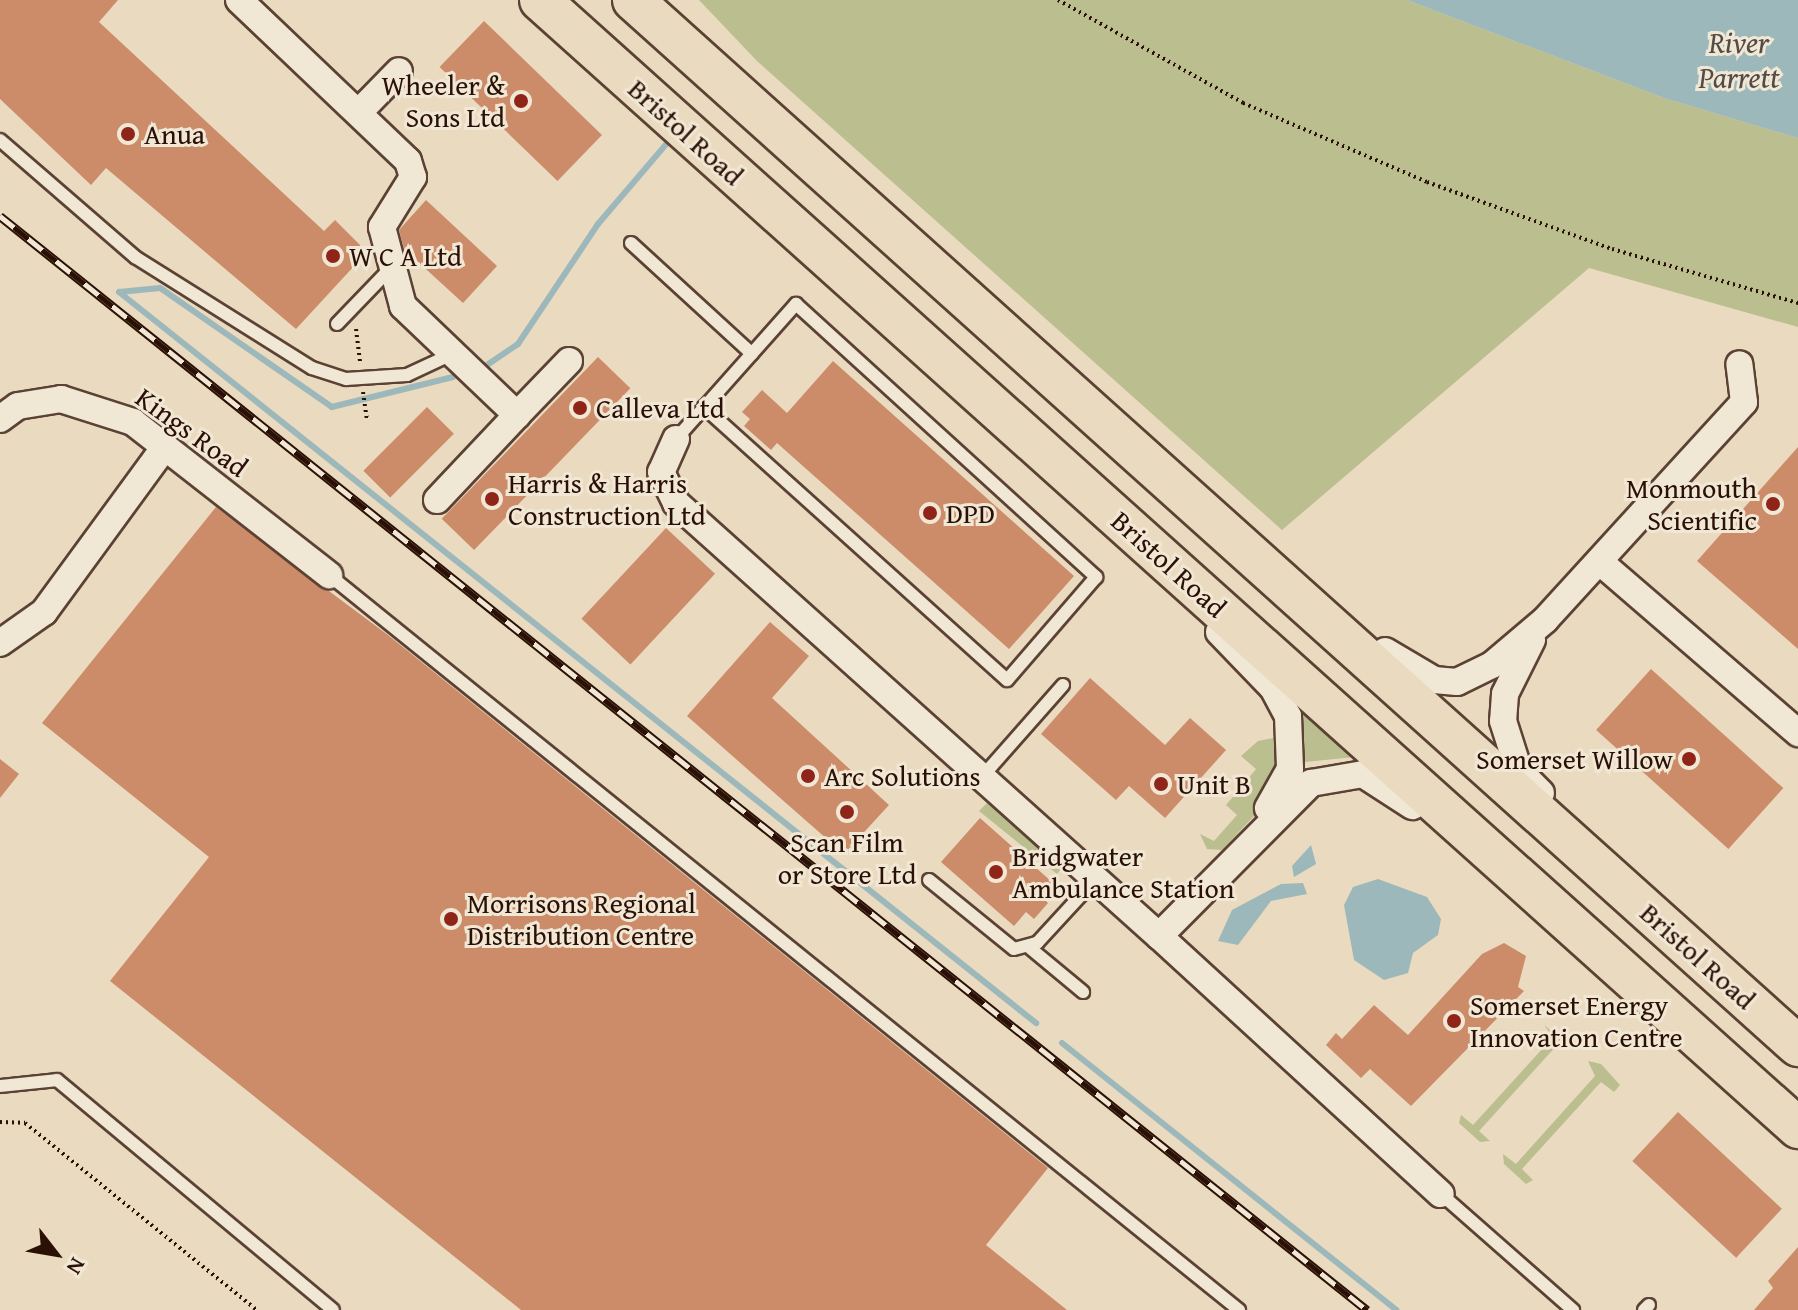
<!DOCTYPE html>
<html>
<head>
<meta charset="utf-8">
<style>
  body { margin:0 }
  #map { position:relative; width:1798px; height:1310px; overflow:hidden; background:#eadabf; font-family:"Gentium Book Plus",serif }
  div>[style] { position:absolute }
  .green>* { inset:0; background:#bbbe8f }
  .water>* { inset:0; background:#9cb8bb }
  .stream>* { height:6px; margin:-3px; padding:0 3px; transform-origin:3px; border-radius:3px; background:#9cb8bb }
  .building>* { inset:0; background:#cc8c6a; transform-origin:0 0 }
  .path>* { height:4px; margin-top:-2px; transform-origin:0; background:repeating-linear-gradient(90deg,#2b1005 0 2px,transparent 0 6px) }
  .roads { filter:drop-shadow(2px 0 #5b4234) drop-shadow(-2px 0 #5b4234) drop-shadow(0 2px #5b4234) drop-shadow(0 -2px #5b4234) }
  .lane>* { height:12px; margin:-6px; padding:0 6px; transform-origin:6px; border-radius:6px; background:#f1e7d5 }
  .street>* { height:26px; margin:-13px; padding:0 13px; transform-origin:13px; border-radius:13px; background:#f1e7d5 }
  .primary>* { height:40px; margin:-20px; padding:0 20px; transform-origin:20px; border-radius:20px; background:#eadabf }
  .rail>* { height:9px; margin-top:-4.5px; transform-origin:0; background:repeating-linear-gradient(90deg,#f1e7d5 0 18px,#2b1005 0 36px); box-sizing:border-box; border-block:2px solid #2b1005 }
  .dots>* { width:22px; height:22px; translate:-50% -50%; box-sizing:border-box; border:4px solid #f1e7d5; border-radius:50% }
  span { translate:-50% -50%; white-space:nowrap; text-align:center; line-height:1.15; -webkit-text-stroke:6px #f1e7d5; paint-order:stroke }
  .poi-label { font-size:28px; color:#2b1005 }
  .right { translate:-100% -50%; text-align:right }
  .left { translate:0 -50%; text-align:left }
  .street-label { font-size:28px; color:#2b1005 }
  .water-label { font-size:30px; color:#534b45; font-style:italic }
  .north { position:absolute; left:16px; top:1214px; width:80px; height:80px; -webkit-text-stroke:6px #f1e7d5; paint-order:stroke; rotate:121deg; font-size:22px; font-weight:700; line-height:32px; text-align:center; color:#2b1005 }
  .north::after { content:''; display:block; margin:auto; width:28px; height:36px; background:#2b1005; clip-path:polygon(50% 0,100% 100%,50% 72%,0 100%) }
</style>
</head>
<body>
<div id="map">
  <div class="green">
    <i style="clip-path:polygon(699px 0,1407px 0,1664px 98px,1798px 138px,1798px 327px,1589px 268px,1282px 530px,757px 61px)"></i>
    <i style="clip-path:polygon(1302px 708px,1355px 757px,1305px 762px)"></i>
    <i style="clip-path:polygon(1279px 737px,1275px 772px,1255px 815px,1222px 850px,1207px 849px,1200px 834px,1214px 841px,1237px 815px,1226px 805px,1256px 769px,1241px 756px,1258px 741px)"></i>
    <i style="clip-path:polygon(988px 802px,1061px 869px,1057px 874px,979px 811px)"></i>
    <i style="clip-path:polygon(1544px 1025px,1574px 1049px,1559px 1043px,1479px 1131px,1490px 1141px,1480px 1142px,1459px 1123px,1461px 1115px,1473px 1125px,1553px 1037px)"></i>
    <i style="clip-path:polygon(1588px 1061px,1601px 1064px,1620px 1085px,1614px 1092px,1601px 1082px,1522px 1169px,1533px 1180px,1526px 1184px,1504px 1164px,1503px 1154px,1516px 1164px,1595px 1076px)"></i>
  </div>
  <div class="water">
    <i style="clip-path:polygon(1407px 0,1798px 0,1798px 138px,1664px 98px)"></i>
    <i style="clip-path:polygon(1311px 845px,1316px 864px,1294px 877px,1292px 866px)"></i>
    <i style="clip-path:polygon(1378px 879px,1427px 897px,1441px 919px,1438px 935px,1413px 953px,1408px 973px,1384px 980px,1354px 960px,1344px 905px,1353px 887px)"></i>
    <i style="clip-path:polygon(1281px 884px,1303px 883px,1307px 894px,1271px 901px,1238px 945px,1218px 941px,1232px 910px)"></i>
  </div>
  <div class="stream">
    <i style="left:484px;top:367px;width:41px;rotate:-34.1deg"></i>
    <i style="left:518px;top:344px;width:144px;rotate:-56.3deg"></i>
    <i style="left:598px;top:224px;width:108px;rotate:-49.5deg"></i>
    <i style="left:453px;top:377px;width:125px;rotate:166.1deg"></i>
    <i style="left:332px;top:407px;width:209px;rotate:-145.3deg"></i>
    <i style="left:160px;top:288px;width:41px;rotate:174.4deg"></i>
    <i style="left:119px;top:292px;width:1173px;rotate:38.56deg"></i>
    <i style="left:1062px;top:1043px;width:428px;rotate:38.6deg"></i>
  </div>
  <div class="building">
    <i style="clip-path:polygon(0 0,118px 0,99px 22px,324px 231px,335px 220px,367px 252px,296px 329px,106px 168px,91px 185px,0 99px)"></i>
    <i style="left:484px;top:21px;width:164px;height:64px;rotate:44deg"></i>
    <i style="clip-path:polygon(426px 200px,497px 266px,463px 303px,404px 249px,399px 230px)"></i>
    <i style="left:598px;top:357px;width:45px;height:225px;rotate:44deg"></i>
    <i style="clip-path:polygon(833px 361px,1074px 576px,1009px 649px,777px 443px,771px 450px,744px 426px,750px 419px,742px 412px,762px 390px,787px 413px)"></i>
    <i style="left:427px;top:407px;width:38px;height:90px;rotate:45deg"></i>
    <i style="clip-path:polygon(1798px 447px,1798px 649px,1697px 561px)"></i>
    <i style="clip-path:polygon(216px 507px,388px 635px,1048px 1168px,986px 1245px,1067px 1310px,521px 1310px,110px 981px,209px 857px,42px 723px)"></i>
    <i style="left:666px;top:528px;width:67px;height:124px;rotate:43deg"></i>
    <i style="clip-path:polygon(770px 622px,809px 656px,772px 698px,889px 805px,844px 854px,687px 716px)"></i>
    <i style="left:1651px;top:669px;width:178px;height:82px;rotate:42deg"></i>
    <i style="clip-path:polygon(1090px 678px,1165px 745px,1190px 718px,1226px 750px,1165px 818px,1129px 786px,1116px 800px,1041px 734px)"></i>
    <i style="clip-path:polygon(0 759px,19px 774px,0 798px)"></i>
    <i style="clip-path:polygon(980px 818px,1052px 882px,1040px 895px,1048px 903px,1034px 919px,1026px 912px,1014px 926px,941px 862px)"></i>
    <i style="clip-path:polygon(1504px 943px,1526px 956px,1518px 987px,1524px 991px,1411px 1106px,1370px 1069px,1361px 1078px,1326px 1045px,1336px 1033px,1342px 1039px,1374px 1005px,1408px 1035px,1482px 954px)"></i>
    <i style="left:1678px;top:1112px;width:142px;height:67px;rotate:43deg"></i>
    <i style="clip-path:polygon(1798px 1247px,1798px 1310px,1754px 1310px,1773px 1288px,1768px 1281px)"></i>
  </div>
  <div class="path">
    <i style="left:1058px;top:0;width:212px;rotate:29.1deg"></i>
    <i style="left:1243px;top:103px;width:200px;rotate:23.2deg"></i>
    <i style="left:1427px;top:182px;width:197px;rotate:19.9deg"></i>
    <i style="left:1612px;top:249px;width:194px;rotate:16.2deg"></i>
    <i style="left:356px;top:329px;width:35px;rotate:83deg"></i>
    <i style="left:363px;top:392px;width:29px;rotate:82deg"></i>
    <i style="left:0;top:1122px;width:25px;rotate:2deg"></i>
    <i style="left:25px;top:1123px;width:298px;rotate:38.9deg"></i>
  </div>
  <div class="roads">
    <div class="lane">
      <i style="left:0;top:140px;width:179px;rotate:40.9deg"></i>
      <i style="left:135px;top:257px;width:209px;rotate:32.1deg"></i>
      <i style="left:312px;top:368px;width:36px;rotate:18deg"></i>
      <i style="left:346px;top:379px;width:61px;rotate:-3.8deg"></i>
      <i style="left:407px;top:375px;width:50px;rotate:-25deg"></i>
      <i style="left:631px;top:243px;width:164px;rotate:42.5deg"></i>
      <i style="left:337px;top:324px;width:76px;rotate:-46.1deg"></i>
      <i style="left:676px;top:439px;width:181px;rotate:-48.4deg"></i>
      <i style="left:796px;top:304px;width:406px;rotate:42.3deg"></i>
      <i style="left:1096px;top:577px;width:136px;rotate:130.8deg"></i>
      <i style="left:1007px;top:680px;width:408px;rotate:-138deg"></i>
      <i style="left:329px;top:575px;width:1170px;rotate:38.93deg"></i>
      <i style="left:981px;top:778px;width:124px;rotate:-48.6deg"></i>
      <i style="left:929px;top:880px;width:109px;rotate:39.1deg"></i>
      <i style="left:1014px;top:949px;width:24px;rotate:-15deg"></i>
      <i style="left:1037px;top:943px;width:83px;rotate:-47.4deg"></i>
      <i style="left:1030px;top:948px;width:69px;rotate:39.7deg"></i>
      <i style="left:0;top:1086px;width:57px;rotate:-6deg"></i>
      <i style="left:57px;top:1080px;width:359px;rotate:39.8deg"></i>
      <i style="left:1441px;top:1194px;width:176px;rotate:41.3deg"></i>
      <i style="left:1644px;top:1310px;width:7px;rotate:-45deg"></i>
    </div>
    <div class="street">
      <i style="left:239px;top:0;width:233px;rotate:43.6deg"></i>
      <i style="left:408px;top:161px;width:17px;rotate:73deg"></i>
      <i style="left:413px;top:177px;width:59px;rotate:121.8deg"></i>
      <i style="left:382px;top:227px;width:82px;rotate:75.1deg"></i>
      <i style="left:403px;top:306px;width:158px;rotate:43.7deg"></i>
      <i style="left:517px;top:415px;width:75px;rotate:-46.1deg"></i>
      <i style="left:359px;top:112px;width:57px;rotate:-45.7deg"></i>
      <i style="left:0;top:419px;width:22px;rotate:-36deg"></i>
      <i style="left:18px;top:406px;width:44px;rotate:-9.2deg"></i>
      <i style="left:61px;top:399px;width:76px;rotate:17.7deg"></i>
      <i style="left:133px;top:422px;width:249px;rotate:38deg"></i>
      <i style="left:676px;top:439px;width:36px;rotate:114deg"></i>
      <i style="left:661px;top:472px;width:34px;rotate:64deg"></i>
      <i style="left:676px;top:503px;width:649px;rotate:41.88deg"></i>
      <i style="left:1159px;top:936px;width:216px;rotate:-45.2deg"></i>
      <i style="left:1311px;top:783px;width:53px;rotate:-9.8deg"></i>
      <i style="left:1363px;top:774px;width:59px;rotate:33.1deg"></i>
      <i style="left:437px;top:500px;width:117px;rotate:-46.7deg"></i>
      <i style="left:1600px;top:562px;width:262px;rotate:40.8deg"></i>
      <i style="left:1219px;top:632px;width:78px;rotate:46deg"></i>
      <i style="left:1273px;top:688px;width:32px;rotate:62deg"></i>
      <i style="left:1288px;top:716px;width:53px;rotate:87.8deg"></i>
      <i style="left:1290px;top:769px;width:45px;rotate:119.4deg"></i>
      <i style="left:1532px;top:640px;width:60px;rotate:116.6deg"></i>
      <i style="left:1505px;top:694px;width:27px;rotate:94deg"></i>
      <i style="left:1503px;top:721px;width:52px;rotate:72.3deg"></i>
      <i style="left:1519px;top:771px;width:31px;rotate:45deg"></i>
      <i style="left:0;top:643px;width:54px;rotate:-35.2deg"></i>
      <i style="left:44px;top:612px;width:203px;rotate:-53.8deg"></i>
      <i style="left:1385px;top:651px;width:57px;rotate:30.6deg"></i>
      <i style="left:1434px;top:680px;width:23px;rotate:5deg"></i>
      <i style="left:1457px;top:682px;width:39px;rotate:-26deg"></i>
      <i style="left:1492px;top:665px;width:70px;rotate:-40.3deg"></i>
      <i style="left:1545px;top:620px;width:295px;rotate:-47.6deg"></i>
      <i style="left:1744px;top:402px;width:38px;rotate:-97deg"></i>
      <i style="left:1159px;top:936px;width:382px;rotate:42.5deg"></i>
    </div>
    <div class="primary">
      <i style="left:540px;top:0;width:1690px;rotate:41.88deg"></i>
      <i style="left:633px;top:0;width:1566px;rotate:41.92deg"></i>
    </div>
  </div>
  <div class="rail">
    <i style="left:0;top:216px;width:1751px;rotate:38.67deg"></i>
  </div>
  <div class="dots">
    <i style="left:521px;top:101px;background:#8f2418"></i>
    <i style="left:128px;top:134px;background:#8f2418"></i>
    <i style="left:333px;top:256px;background:#8f2418"></i>
    <i style="left:580px;top:408px;background:#8f2418"></i>
    <i style="left:492px;top:499px;background:#8f2418"></i>
    <i style="left:1773px;top:504px;background:#8f2418"></i>
    <i style="left:930px;top:513px;background:#8f2418"></i>
    <i style="left:1689px;top:759px;background:#8f2418"></i>
    <i style="left:808px;top:776px;background:#8f2418"></i>
    <i style="left:1161px;top:784px;background:#8f2418"></i>
    <i style="left:847px;top:812px;background:#8f2418"></i>
    <i style="left:996px;top:872px;background:#8f2418"></i>
    <i style="left:451px;top:919px;background:#8f2418"></i>
    <i style="left:1454px;top:1021px;background:#8f2418"></i>
  </div>
  <div class="poi-label">
    <span class="right" style="left:505px;top:101px">Wheeler &amp;<br>Sons Ltd</span>
    <span class="left" style="left:144px;top:134px">Anua</span>
    <span class="left" style="left:349px;top:256px">W C A Ltd</span>
    <span class="left" style="left:596px;top:408px">Calleva Ltd</span>
    <span class="left" style="left:508px;top:499px">Harris &amp; Harris<br>Construction Ltd</span>
    <span class="right" style="left:1757px;top:504px">Monmouth<br>Scientific</span>
    <span class="left" style="left:946px;top:513px">DPD</span>
    <span class="right" style="left:1673px;top:759px">Somerset Willow</span>
    <span class="left" style="left:824px;top:776px">Arc Solutions</span>
    <span class="left" style="left:1177px;top:784px">Unit B</span>
    <span style="left:847px;top:858px">Scan Film<br>or Store Ltd</span>
    <span class="left" style="left:1012px;top:872px">Bridgwater<br>Ambulance Station</span>
    <span class="left" style="left:467px;top:919px">Morrisons Regional<br>Distribution Centre</span>
    <span class="left" style="left:1470px;top:1021px">Somerset Energy<br>Innovation Centre</span>
  </div>
  <div class="street-label">
    <span style="left:686px;top:132px;rotate:42deg">Bristol Road</span>
    <span style="left:192px;top:432px;rotate:36deg">Kings Road</span>
    <span style="left:1169px;top:564px;rotate:42deg">Bristol Road</span>
    <span style="left:1698px;top:956px;rotate:42deg">Bristol Road</span>
  </div>
  <div class="water-label">
    <span style="left:1739px;top:59px">River<br>Parrett</span>
  </div>
  <div class="north">N</div>
</div>
</body>
</html>
